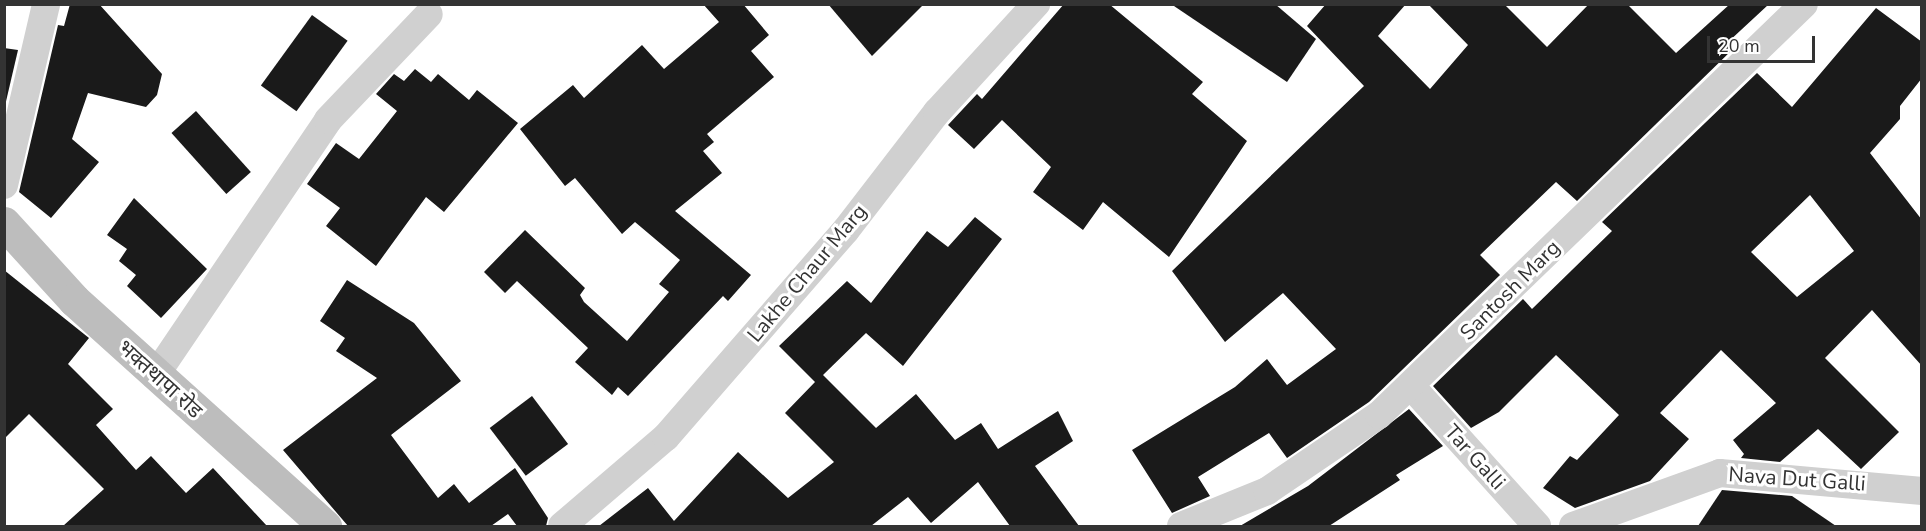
<!DOCTYPE html>
<html>
<head>
<meta charset="utf-8">
<style>
  body { margin:0 }
  #map { position:relative; width:1926px; height:531px; overflow:hidden; background:#fff; font-family:"Nunito Sans","Noto Sans Devanagari",sans-serif }
  div>[style] { position:absolute }
  .building>* { inset:0; background:#1a1a1a; transform-origin:0 0 }
  .street>* { height:28px; margin:-14px; padding:0 14px; transform-origin:14px; border-radius:14px; background:#d0d0d0 }
  .secondary>* { height:33px; margin:-16.5px; padding:0 16.5px; transform-origin:16.5px; border-radius:16.5px; background:#bdbdbd }
  span { translate:-50% -50%; white-space:nowrap; text-align:center; line-height:1.15; -webkit-text-stroke:6px #fff; paint-order:stroke }
  .street-label { font-size:21px; color:#333 }
  .frame { position:absolute; inset:0; border:6px solid #333; pointer-events:none }
  .scale { position:absolute; left:1707px; top:36px; width:108px; height:27px; box-sizing:border-box; border:3px solid #333; border-top:0; padding-left:8px; font-size:18px; line-height:21px; white-space:nowrap; color:#333; -webkit-text-stroke:4px #fff; paint-order:stroke }
</style>
</head>
<body>
<div id="map">
  <div class="building">
    <i style="clip-path:polygon(70px 4px,99px 4px,162px 74px,157px 95px,146px 107px,88px 93px,72px 139px,99px 162px,51px 218px,19px 192px,58px 25px,64px 26px)"></i>
    <i style="clip-path:polygon(703px 4px,743px 4px,769px 35px,751px 51px,774px 77px,707px 134px,714px 142px,703px 151px,722px 173px,675px 211px,751px 275px,728px 301px,723px 296px,628px 396px,618px 387px,612px 395px,575px 362px,588px 348px,517px 281px,505px 293px,484px 272px,525px 230px,585px 288px,580px 295px,584px 302px,627px 341px,669px 292px,659px 284px,680px 260px,635px 222px,622px 234px,575px 178px,565px 186px,520px 129px,573px 85px,584px 98px,642px 45px,664px 69px,719px 22px)"></i>
    <i style="clip-path:polygon(828px 4px,924px 4px,872px 56px)"></i>
    <i style="clip-path:polygon(1064px 4px,1109px 4px,1203px 82px,1192px 94px,1247px 141px,1169px 257px,1103px 202px,1083px 230px,1033px 192px,1051px 167px,1002px 120px,974px 149px,948px 125px,977px 94px,982px 99px)"></i>
    <i style="clip-path:polygon(1171px 4px,1275px 4px,1316px 39px,1287px 82px)"></i>
    <i style="clip-path:polygon(1326px 4px,1406px 4px,1378px 36px,1430px 89px,1468px 45px,1428px 4px,1504px 4px,1547px 47px,1589px 4px,1627px 4px,1676px 53px,1730px 4px,1768px 5px,1727px 43px,1733px 49px,1577px 201px,1556px 182px,1480px 255px,1500px 275px,1369px 402px,1287px 458px,1269px 433px,1198px 477px,1210px 496px,1172px 513px,1132px 450px,1235px 387px,1267px 359px,1287px 385px,1336px 349px,1283px 293px,1225px 342px,1172px 271px,1364px 86px,1307px 26px)"></i>
    <i style="clip-path:polygon(evenodd,1876px 8px,1922px 42px,1922px 78px,1900px 106px,1900px 119px,1870px 153px,1922px 220px,1922px 366px,1872px 310px,1825px 358px,1899px 432px,1861px 469px,1818px 429px,1780px 462px,1741px 458px,1744px 454px,1733px 440px,1776px 403px,1721px 350px,1660px 413px,1689px 439px,1650px 481px,1575px 508px,1543px 488px,1570px 456px,1577px 460px,1619px 415px,1556px 355px,1499px 412px,1471px 428px,1433px 386px,1523px 299px,1532px 309px,1612px 231px,1602px 222px,1757px 73px,1792px 107px,1876px 8px,1810px 195px,1854px 251px,1797px 297px,1751px 252px,1810px 195px)"></i>
    <i style="left:312px;top:15px;width:44px;height:87px;rotate:36deg"></i>
    <i style="clip-path:polygon(4px 48px,18px 50px,4px 110px)"></i>
    <i style="clip-path:polygon(415px 69px,431px 82px,438px 74px,469px 100px,477px 90px,518px 123px,444px 212px,426px 197px,376px 266px,326px 226px,340px 208px,307px 184px,336px 143px,359px 159px,397px 111px,376px 94px,394px 74px,404px 81px)"></i>
    <i style="left:196px;top:111px;width:82px;height:33px;rotate:48deg"></i>
    <i style="clip-path:polygon(134px 198px,207px 269px,161px 318px,127px 286px,136px 275px,119px 261px,127px 249px,107px 235px)"></i>
    <i style="clip-path:polygon(975px 217px,1002px 239px,903px 366px,866px 333px,823px 375px,876px 428px,916px 394px,955px 440px,981px 423px,998px 449px,1058px 411px,1073px 441px,1035px 466px,1079px 526px,1010px 526px,978px 482px,931px 523px,908px 497px,871px 526px,599px 526px,648px 488px,674px 521px,738px 452px,788px 498px,834px 462px,785px 413px,815px 382px,779px 346px,847px 281px,871px 303px,927px 231px,948px 247px)"></i>
    <i style="clip-path:polygon(4px 270px,89px 338px,68px 364px,113px 409px,96px 425px,136px 470px,151px 456px,186px 493px,213px 468px,267px 526px,63px 526px,104px 489px,29px 414px,4px 439px)"></i>
    <i style="clip-path:polygon(347px 280px,414px 323px,461px 381px,391px 435px,438px 498px,454px 484px,469px 503px,515px 468px,548px 518px,546px 526px,517px 526px,508px 514px,491px 526px,348px 526px,283px 450px,377px 378px,336px 351px,345px 338px,320px 321px)"></i>
    <i style="left:532px;top:396px;width:60px;height:53px;rotate:53deg"></i>
    <i style="clip-path:polygon(1409px 409px,1443px 446px,1396px 475px,1400px 480px,1329px 526px,1240px 526px,1308px 486px)"></i>
    <i style="clip-path:polygon(1722px 490px,1792px 496px,1836px 526px,1698px 526px)"></i>
  </div>
  <div class="street">
    <i style="left:4px;top:185px;width:186px;rotate:-76.9deg"></i>
    <i style="left:155px;top:376px;width:309px;rotate:-55.9deg"></i>
    <i style="left:328px;top:120px;width:146px;rotate:-46.4deg"></i>
    <i style="left:1412px;top:387px;width:187px;rotate:48deg"></i>
    <i style="left:562px;top:526px;width:137px;rotate:-40.6deg"></i>
    <i style="left:666px;top:437px;width:274px;rotate:-49deg"></i>
    <i style="left:846px;top:230px;width:149px;rotate:-52.4deg"></i>
    <i style="left:937px;top:112px;width:147px;rotate:-47.5deg"></i>
    <i style="left:1181px;top:526px;width:93px;rotate:-22.1deg"></i>
    <i style="left:1267px;top:491px;width:135px;rotate:-34.2deg"></i>
    <i style="left:1379px;top:415px;width:591px;rotate:-44.04deg"></i>
    <i style="left:1573px;top:526px;width:156px;rotate:-19.8deg"></i>
    <i style="left:1720px;top:473px;width:203px;rotate:5.1deg"></i>
  </div>
  <div class="secondary">
    <i style="left:4px;top:223px;width:104px;rotate:47.7deg"></i>
    <i style="left:74px;top:300px;width:338px;rotate:42deg"></i>
  </div>
  <div class="street-label">
    <span style="left:807px;top:273px;rotate:-50deg">Lakhe Chaur Marg</span>
    <span style="left:1510px;top:290px;rotate:-45deg">Santosh Marg</span>
    <span style="left:160px;top:379px;rotate:42deg">भक्तथापा रोड</span>
    <span style="left:1475px;top:457px;rotate:48deg">Tar Galli</span>
    <span style="left:1797px;top:479px;rotate:4deg">Nava Dut Galli</span>
  </div>
  <div class="frame"></div>
  <div class="scale">20 m</div>
</div>
</body>
</html>
